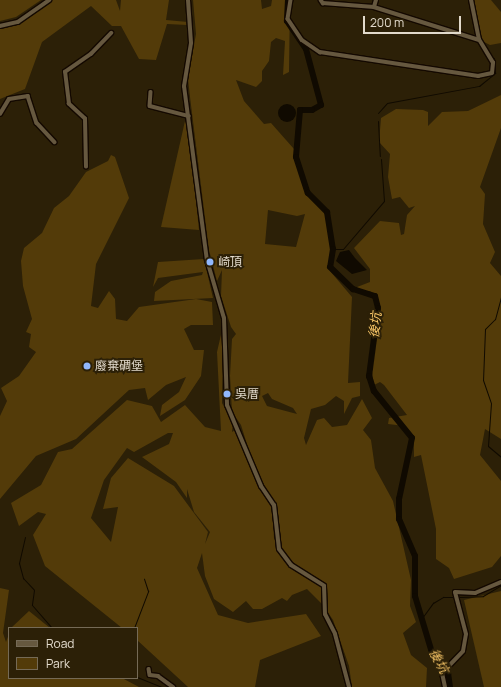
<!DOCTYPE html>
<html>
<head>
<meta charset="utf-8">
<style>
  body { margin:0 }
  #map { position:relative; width:501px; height:687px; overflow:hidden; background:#2c2007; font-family:Manrope,"Noto Sans TC",sans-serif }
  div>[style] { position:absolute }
  .green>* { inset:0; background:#533b09 }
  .water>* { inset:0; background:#100a01 }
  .round { border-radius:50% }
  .stream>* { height:1px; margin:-0.5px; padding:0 0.5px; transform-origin:0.5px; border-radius:0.5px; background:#100a01 }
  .river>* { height:6px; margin:-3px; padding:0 3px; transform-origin:3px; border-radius:3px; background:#100a01 }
  .roads { filter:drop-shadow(1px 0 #140900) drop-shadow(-1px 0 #140900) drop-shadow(0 1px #140900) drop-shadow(0 -1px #140900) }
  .minor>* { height:3.5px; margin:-1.75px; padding:0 1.75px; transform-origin:1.75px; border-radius:1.75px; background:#66583f }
  .tertiary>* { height:4px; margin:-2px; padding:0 2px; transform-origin:2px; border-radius:2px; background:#66583f }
  .dots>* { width:11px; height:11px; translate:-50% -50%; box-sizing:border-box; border:2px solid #2c2007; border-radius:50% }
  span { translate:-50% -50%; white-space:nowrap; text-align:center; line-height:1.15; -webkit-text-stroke:4px #2c2007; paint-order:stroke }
  .poi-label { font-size:12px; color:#e2dacc }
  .left { translate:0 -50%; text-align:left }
  .water-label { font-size:13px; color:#f6c466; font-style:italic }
  .legend { position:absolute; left:8px; top:627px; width:130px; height:52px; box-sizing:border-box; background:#2c2007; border:1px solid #756a56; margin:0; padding:5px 7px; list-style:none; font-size:12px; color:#e2dacc }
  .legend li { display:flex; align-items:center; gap:8px; height:20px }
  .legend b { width:20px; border:1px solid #756a56 }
  .scale { position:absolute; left:363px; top:16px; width:98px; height:18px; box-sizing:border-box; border:2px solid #e2dacc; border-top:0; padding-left:5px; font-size:12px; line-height:14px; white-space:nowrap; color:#e2dacc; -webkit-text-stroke:3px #2c2007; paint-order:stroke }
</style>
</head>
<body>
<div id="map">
  <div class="green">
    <i style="clip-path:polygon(0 0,41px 0,16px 17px,0 21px)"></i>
    <i style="clip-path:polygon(53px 0,116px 0,120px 11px,121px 0,169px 0,166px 20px,188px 22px,187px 25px,167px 24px,156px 60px,139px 59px,121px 26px,112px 26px,91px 6px,42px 42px,25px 89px,0 99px,0 27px,37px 11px)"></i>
    <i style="clip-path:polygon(evenodd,193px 0,261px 0,262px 9px,271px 6px,272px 0,290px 0,289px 72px,283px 75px,285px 41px,276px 38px,271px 42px,269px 61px,262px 71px,262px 81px,256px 87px,236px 80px,244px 101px,264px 124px,271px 123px,294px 149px,314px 202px,324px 209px,331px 240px,330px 271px,352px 297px,348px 383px,360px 382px,360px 396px,352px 398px,344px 414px,344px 401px,336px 396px,325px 405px,311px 409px,304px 438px,306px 445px,317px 420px,324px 418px,332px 427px,347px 425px,362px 399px,372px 418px,363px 430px,371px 440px,375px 468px,393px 501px,411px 580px,410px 606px,416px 622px,403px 633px,411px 655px,427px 668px,426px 687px,352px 687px,349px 666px,333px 620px,325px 608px,326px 585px,294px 565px,280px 547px,275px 503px,255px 470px,241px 425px,232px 412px,230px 376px,232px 339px,236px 334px,231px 327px,221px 296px,222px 270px,217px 281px,209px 250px,190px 97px,188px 79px,196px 34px,193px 0,268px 210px,297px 216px,305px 214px,296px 247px,265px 244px,268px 210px,193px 0,268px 393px,272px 399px,293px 408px,297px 414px,267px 406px,262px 396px,268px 393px)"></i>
    <i style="clip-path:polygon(474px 0,491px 0,501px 12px,501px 43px,490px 45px,480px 40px)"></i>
    <i style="clip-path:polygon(501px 95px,501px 128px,480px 187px,485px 194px,483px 224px,495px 252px,490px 263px,501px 276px,501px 439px,485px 429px,480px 455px,501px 481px,501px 556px,492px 567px,454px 579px,449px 568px,436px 559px,436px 529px,421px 455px,414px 457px,414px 436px,405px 426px,388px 424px,389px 418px,407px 415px,384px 385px,380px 382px,374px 385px,371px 365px,378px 333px,378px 302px,370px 291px,360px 293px,357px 287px,370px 282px,370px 269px,354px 248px,380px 221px,399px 223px,401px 235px,404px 234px,407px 215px,415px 206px,409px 208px,400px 197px,392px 199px,388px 177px,390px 154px,379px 142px,381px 118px,396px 109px,423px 110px,428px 112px,428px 126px,442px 112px,468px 111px)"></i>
    <i style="clip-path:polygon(185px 121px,188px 123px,199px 230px,161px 227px)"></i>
    <i style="clip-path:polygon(111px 155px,115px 157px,129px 198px,96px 264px,91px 306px,98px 308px,109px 291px,115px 299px,116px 319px,127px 321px,139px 307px,196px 299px,212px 302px,213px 325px,191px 325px,184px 329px,194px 350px,204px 350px,201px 376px,185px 400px,160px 416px,162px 405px,179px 392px,186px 377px,166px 385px,148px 400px,145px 388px,129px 390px,76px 439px,36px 456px,0 499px,0 416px,7px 401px,1px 388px,19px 376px,36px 352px,29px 347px,31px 334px,26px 332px,32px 319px,23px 286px,21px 261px,24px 248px,42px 233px,54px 208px,69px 196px,86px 172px,108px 161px)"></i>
    <i style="clip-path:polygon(204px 259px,213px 298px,154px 301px,155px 292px,171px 281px,202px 275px,203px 272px,158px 278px,153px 287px,158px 262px)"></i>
    <i style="clip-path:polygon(evenodd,223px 326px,222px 403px,233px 423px,232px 432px,238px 428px,249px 462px,272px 505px,274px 538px,282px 557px,322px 586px,322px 604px,307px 589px,292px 595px,287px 601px,282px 598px,262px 609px,253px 609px,246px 601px,233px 612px,214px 599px,205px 576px,202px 553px,197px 568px,218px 615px,248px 623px,306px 614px,321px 636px,260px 660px,255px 687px,188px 687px,137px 640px,137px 628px,122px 628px,45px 566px,33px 535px,46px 514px,38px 512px,19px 526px,11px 503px,41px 485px,58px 452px,72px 449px,127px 400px,152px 406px,161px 422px,185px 405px,205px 427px,221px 431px,217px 352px,223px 326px,168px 433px,173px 433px,169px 444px,142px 457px,176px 482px,187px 498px,187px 489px,194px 512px,210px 532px,205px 544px,208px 532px,174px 486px,128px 458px,111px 478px,103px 509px,118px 507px,111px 542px,91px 518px,104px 480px,127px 448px,134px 452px,168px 433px)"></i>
    <i style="clip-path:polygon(0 588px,9px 590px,3px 633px,6px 642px,9px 634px,9px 678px,122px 678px,139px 687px,0 687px)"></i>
    <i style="clip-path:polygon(501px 591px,501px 687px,484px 687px,464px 600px)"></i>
    <i style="clip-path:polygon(29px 611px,50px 628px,11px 628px)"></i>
  </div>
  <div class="water">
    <i class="round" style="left:278px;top:104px;width:18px;height:18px"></i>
    <i style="clip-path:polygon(349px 250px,355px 258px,367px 270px,352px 274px,336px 261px,340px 252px)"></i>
  </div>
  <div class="stream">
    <i style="left:378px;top:113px;width:13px;rotate:-48deg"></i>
    <i style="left:387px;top:103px;width:94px;rotate:-10.5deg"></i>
    <i style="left:479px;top:86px;width:21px;rotate:-39deg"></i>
    <i style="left:495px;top:73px;width:15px;rotate:-94deg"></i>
    <i style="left:378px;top:121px;width:35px;rotate:87deg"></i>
    <i style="left:333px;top:249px;width:10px"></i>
    <i style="left:343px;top:249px;width:63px;rotate:-49.5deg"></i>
    <i style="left:384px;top:201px;width:42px;rotate:-94.1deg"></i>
    <i style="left:501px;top:297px;width:23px;rotate:105deg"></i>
    <i style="left:495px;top:319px;width:14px;rotate:135deg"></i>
    <i style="left:485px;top:329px;width:51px;rotate:92.2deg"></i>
    <i style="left:483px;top:380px;width:24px;rotate:71deg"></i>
    <i style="left:491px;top:403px;width:43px;rotate:94deg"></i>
    <i style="left:488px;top:446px;width:17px;rotate:40deg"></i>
    <i style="left:25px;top:537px;width:27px;rotate:103deg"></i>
    <i style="left:19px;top:563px;width:16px;rotate:75deg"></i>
    <i style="left:23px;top:578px;width:16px;rotate:47deg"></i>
    <i style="left:34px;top:590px;width:15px;rotate:98deg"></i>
    <i style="left:32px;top:605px;width:30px;rotate:49deg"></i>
    <i style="left:459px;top:597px;width:24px;rotate:-2deg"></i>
    <i style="left:483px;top:596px;width:21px;rotate:-31deg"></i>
    <i style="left:422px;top:618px;width:19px;rotate:-54deg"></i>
    <i style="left:433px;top:603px;width:12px;rotate:-31deg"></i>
    <i style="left:443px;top:597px;width:10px"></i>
    <i style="left:134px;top:628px;width:40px;rotate:-69deg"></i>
    <i style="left:148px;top:591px;width:13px;rotate:-108deg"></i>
    <i style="left:137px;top:641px;width:5px;rotate:90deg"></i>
    <i style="left:137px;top:677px;width:27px;rotate:22deg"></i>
  </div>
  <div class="river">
    <i style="left:288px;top:0;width:21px;rotate:93deg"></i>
    <i style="left:287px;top:21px;width:34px;rotate:56deg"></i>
    <i style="left:306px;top:49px;width:58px;rotate:75deg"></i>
    <i style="left:321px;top:105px;width:10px;rotate:151deg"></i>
    <i style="left:312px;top:110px;width:12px;rotate:180deg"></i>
    <i style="left:300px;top:110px;width:47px;rotate:94.9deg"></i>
    <i style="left:296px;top:157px;width:38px;rotate:72deg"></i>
    <i style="left:308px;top:193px;width:27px;rotate:45deg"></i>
    <i style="left:327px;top:212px;width:37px;rotate:81deg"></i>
    <i style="left:333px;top:249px;width:18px;rotate:99deg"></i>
    <i style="left:330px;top:267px;width:32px;rotate:44deg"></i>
    <i style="left:353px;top:289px;width:23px;rotate:18deg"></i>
    <i style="left:375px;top:296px;width:12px;rotate:76deg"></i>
    <i style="left:378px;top:308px;width:69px;rotate:97.5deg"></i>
    <i style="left:369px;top:376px;width:16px;rotate:72deg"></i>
    <i style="left:374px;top:391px;width:60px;rotate:51deg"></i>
    <i style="left:412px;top:438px;width:62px;rotate:102deg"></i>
    <i style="left:399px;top:499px;width:20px;rotate:90deg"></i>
    <i style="left:399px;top:519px;width:40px;rotate:66.6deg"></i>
    <i style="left:415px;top:556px;width:40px;rotate:90deg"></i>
    <i style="left:415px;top:596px;width:63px;rotate:73.3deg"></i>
    <i style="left:433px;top:656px;width:23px;rotate:49deg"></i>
    <i style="left:448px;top:673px;width:14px;rotate:82deg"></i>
  </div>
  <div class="roads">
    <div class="minor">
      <i style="left:291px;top:0;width:19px;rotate:99deg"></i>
      <i style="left:288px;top:19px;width:25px;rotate:56deg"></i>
      <i style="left:302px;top:40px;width:22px;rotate:34deg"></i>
      <i style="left:320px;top:52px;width:160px;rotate:8.6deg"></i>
      <i style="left:478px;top:76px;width:14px;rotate:-12deg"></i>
      <i style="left:492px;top:73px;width:10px;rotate:-84deg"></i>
      <i style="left:493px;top:63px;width:27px;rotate:-121deg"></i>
      <i style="left:479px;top:40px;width:41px;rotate:-101.3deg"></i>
      <i style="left:321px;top:0;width:4px;rotate:56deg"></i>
      <i style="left:323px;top:3px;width:51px;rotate:4.5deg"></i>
      <i style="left:374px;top:7px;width:110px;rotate:17.4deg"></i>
      <i style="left:374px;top:7px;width:7px;rotate:-74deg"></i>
      <i style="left:0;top:26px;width:18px;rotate:-13deg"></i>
      <i style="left:18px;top:22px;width:38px;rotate:-35deg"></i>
      <i style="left:151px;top:92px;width:14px;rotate:94deg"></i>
      <i style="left:150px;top:106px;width:40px;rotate:14.4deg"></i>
      <i style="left:0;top:114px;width:17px;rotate:-59deg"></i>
      <i style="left:9px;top:99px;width:19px;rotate:-9deg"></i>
      <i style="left:28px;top:96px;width:28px;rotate:72deg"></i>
      <i style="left:37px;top:123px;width:26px;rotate:47deg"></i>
      <i style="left:86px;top:167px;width:48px;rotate:-91.2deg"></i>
      <i style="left:85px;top:119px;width:22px;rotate:-137deg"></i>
      <i style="left:69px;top:104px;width:32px;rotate:-97deg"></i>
      <i style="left:65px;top:72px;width:32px;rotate:-35deg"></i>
      <i style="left:91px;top:54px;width:29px;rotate:-46deg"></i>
      <i style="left:149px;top:669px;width:6px;rotate:81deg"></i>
      <i style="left:150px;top:675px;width:8px;rotate:7deg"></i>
      <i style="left:158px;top:676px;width:19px;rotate:36deg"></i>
    </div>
    <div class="tertiary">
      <i style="left:188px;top:0;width:43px;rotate:86deg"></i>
      <i style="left:191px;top:43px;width:44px;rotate:99.2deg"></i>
      <i style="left:184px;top:86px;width:176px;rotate:82.5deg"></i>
      <i style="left:207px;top:260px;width:60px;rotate:73.7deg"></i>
      <i style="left:224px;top:318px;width:87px;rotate:88deg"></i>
      <i style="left:227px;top:405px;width:88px;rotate:67.2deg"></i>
      <i style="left:261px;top:486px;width:23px;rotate:56deg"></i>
      <i style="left:274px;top:505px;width:44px;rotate:83.5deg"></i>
      <i style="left:279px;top:549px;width:20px;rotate:53deg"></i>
      <i style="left:291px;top:565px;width:39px;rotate:32deg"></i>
      <i style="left:324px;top:586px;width:28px;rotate:88deg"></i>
      <i style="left:325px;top:614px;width:22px;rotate:63deg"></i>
      <i style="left:335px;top:634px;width:55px;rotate:75.2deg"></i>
      <i style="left:445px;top:687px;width:14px;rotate:-102deg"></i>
      <i style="left:442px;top:673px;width:30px;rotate:-46deg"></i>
      <i style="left:463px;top:651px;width:17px;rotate:-80deg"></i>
      <i style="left:466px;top:634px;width:43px;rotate:-104.7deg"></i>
      <i style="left:455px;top:592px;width:20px;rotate:3deg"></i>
      <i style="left:475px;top:593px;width:28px;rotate:-23deg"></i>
    </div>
  </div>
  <div class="dots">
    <i style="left:210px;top:262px;background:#91b8fd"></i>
    <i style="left:87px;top:366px;background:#91b8fd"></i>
    <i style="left:227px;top:394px;background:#91b8fd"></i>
  </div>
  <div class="poi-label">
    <span class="left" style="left:218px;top:262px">崎頂</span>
    <span class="left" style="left:95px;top:366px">廢棄碉堡</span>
    <span class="left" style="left:235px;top:394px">吳厝</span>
  </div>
  <div class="water-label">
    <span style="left:375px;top:325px;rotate:-83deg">後坑</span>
    <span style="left:439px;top:661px;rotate:61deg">後坑</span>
  </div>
  <ul class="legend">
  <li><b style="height:5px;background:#66583f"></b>Road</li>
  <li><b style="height:11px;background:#533b09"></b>Park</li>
  </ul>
  <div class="scale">200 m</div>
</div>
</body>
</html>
